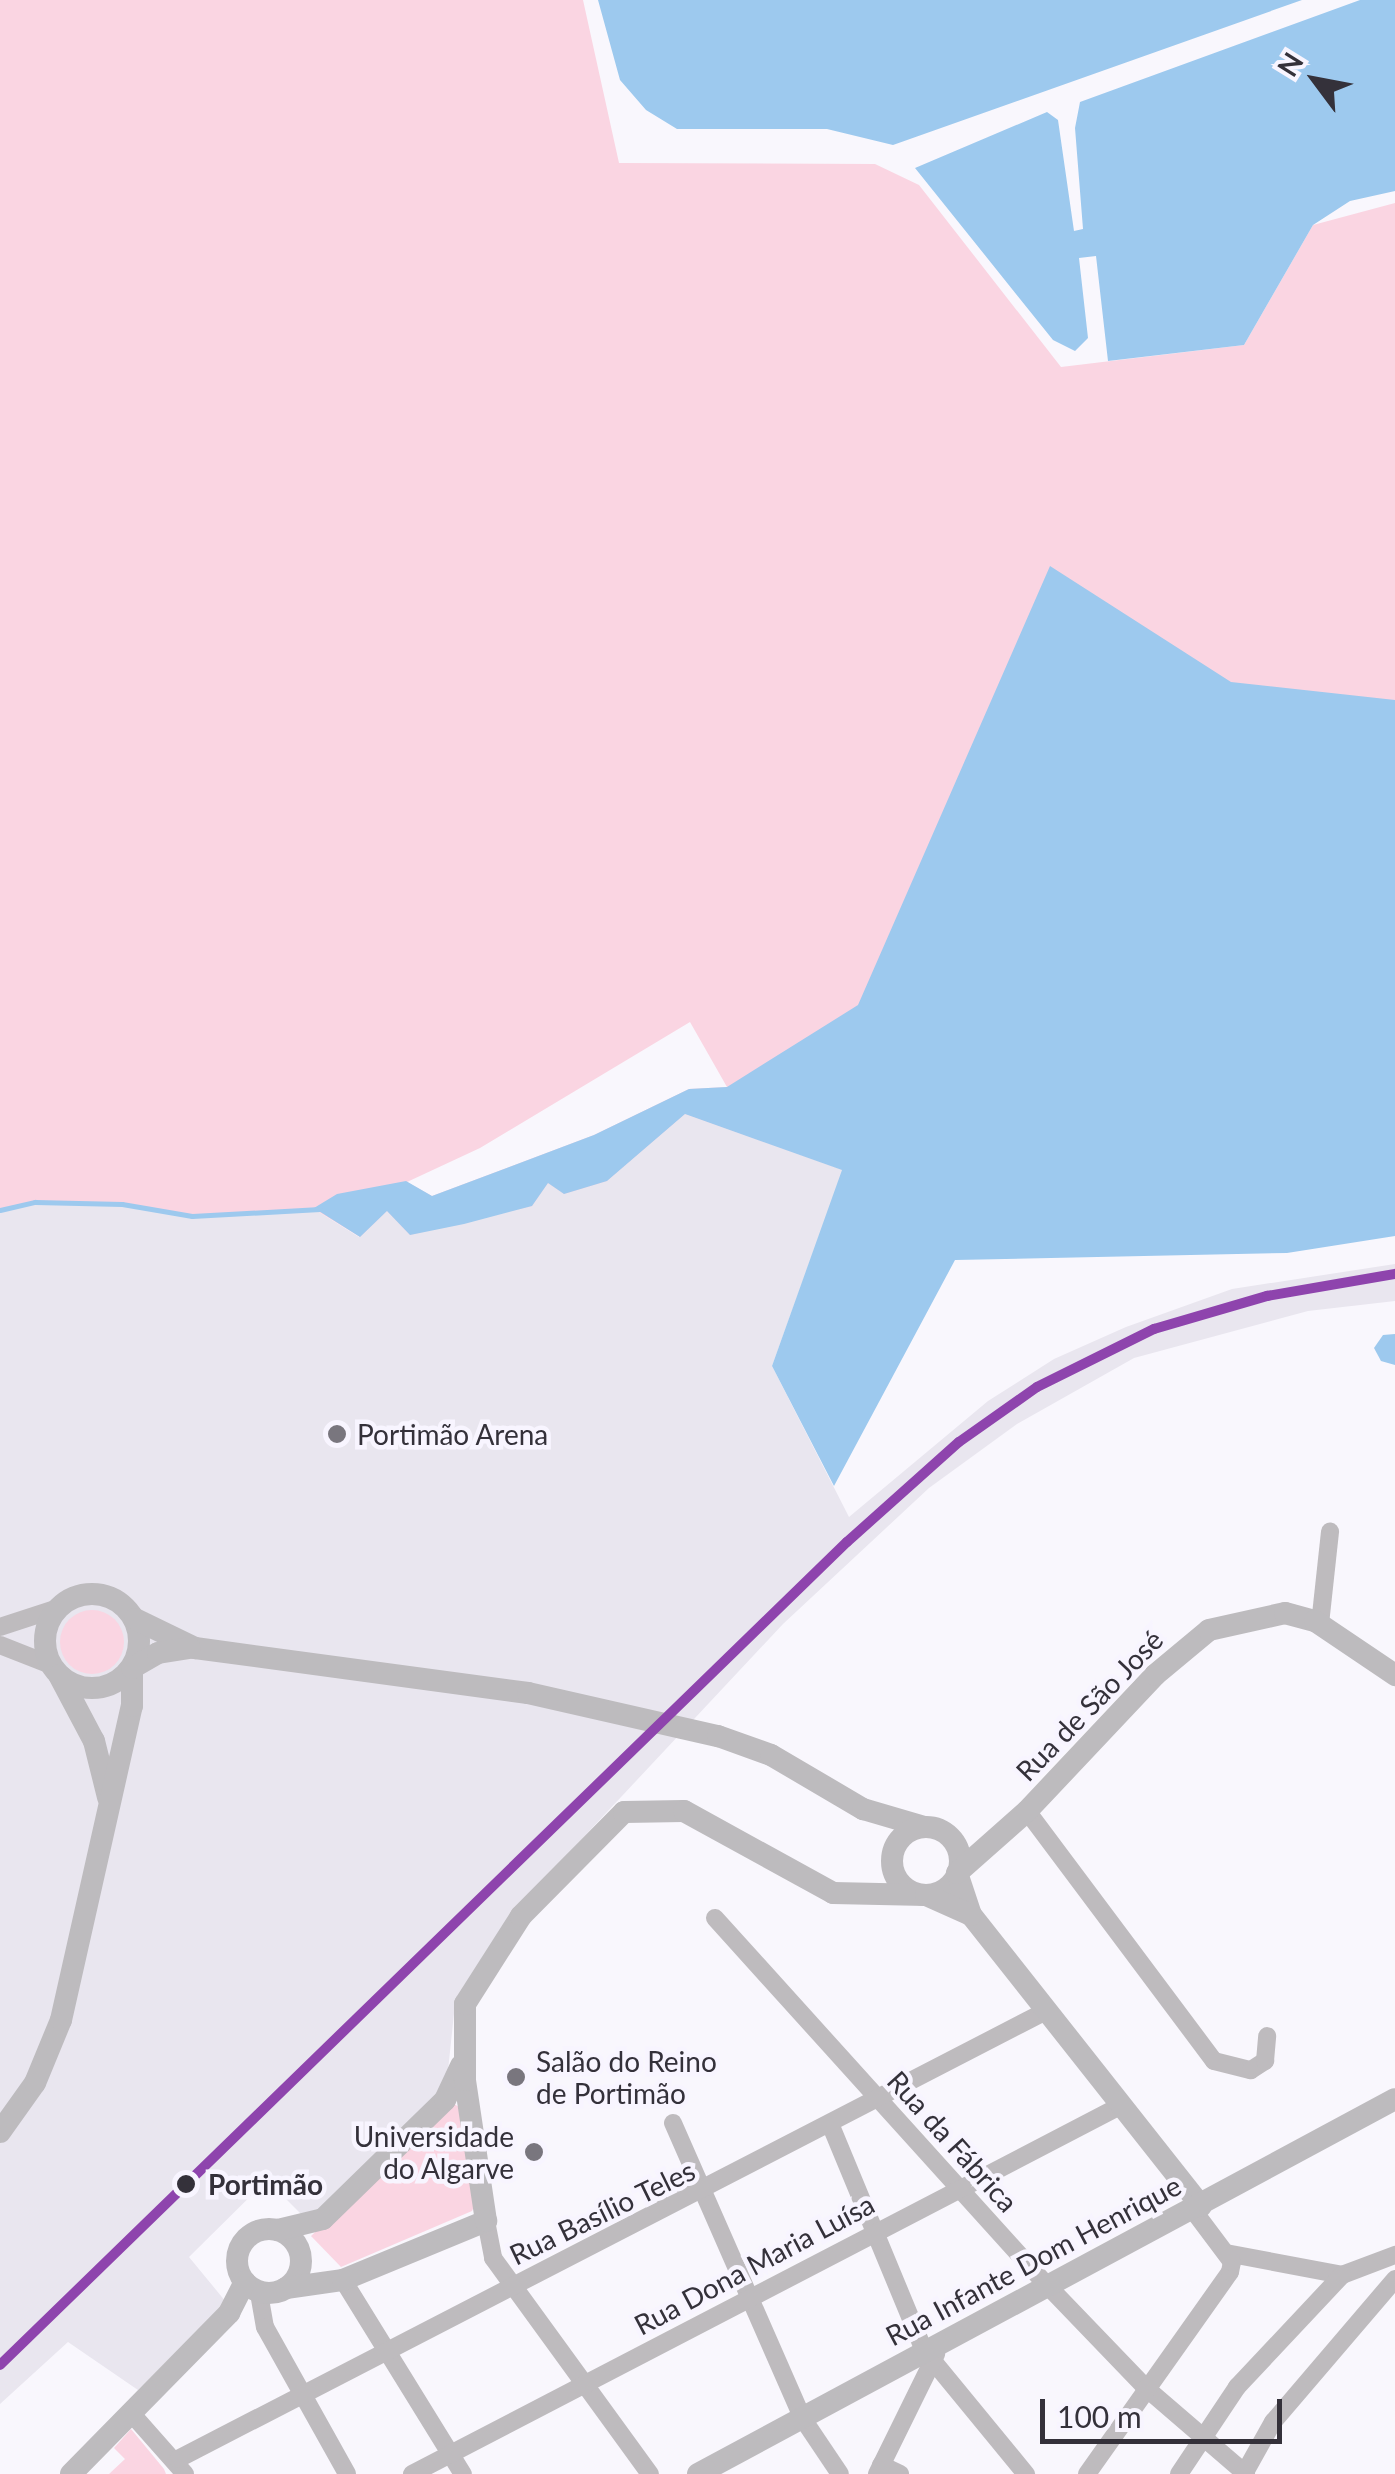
<!DOCTYPE html>
<html>
<head>
<meta charset="utf-8">
<style>
  body { margin:0 }
  #map { position:relative; width:1395px; height:2474px; overflow:hidden; background:#f9f7fd; font-family:Lato,sans-serif }
  div>[style] { position:absolute }
  .built>* { inset:0; background:#e9e6ef }
  .green>* { inset:0; background:#fad5e2 }
  .round { border-radius:50% }
  .water>* { inset:0; background:#9dc9ee }
  .stream>* { height:5px; margin:-2.5px; padding:0 2.5px; transform-origin:2.5px; border-radius:2.5px; background:#9dc9ee }
  .street>* { height:18px; margin:-9px; padding:0 9px; transform-origin:9px; border-radius:9px; background:#bebbbe }
  .secondary>* { height:22px; margin:-11px; padding:0 11px; transform-origin:11px; border-radius:11px; background:#bdbbbe }
  .secondary>.ring { margin:-11px; padding:0; box-sizing:content-box; background:none; border:22px solid #bdbbbe; border-radius:50% }
  .rail-1>* { height:10px; margin:-5px; padding:0 5px; transform-origin:5px; border-radius:5px; background:#8e44ad }
  .dots>* { width:28px; height:28px; translate:-50% -50%; box-sizing:border-box; border:5px solid #f8f5ff; border-radius:50% }
  span { translate:-50% -50%; white-space:nowrap; text-align:center; line-height:1.15; -webkit-text-stroke:9px #f8f5ff; paint-order:stroke }
  .poi-label { font-size:28px; color:#34313a }
  .left { translate:0 -50%; text-align:left }
  .right { translate:-100% -50%; text-align:right }
  .street-label { font-size:28px; color:#34313a }
  .stop-label { font-size:28px; color:#34313a; font-weight:700 }
  .north { position:absolute; left:1265px; top:30px; width:100px; height:100px; -webkit-text-stroke:8px #f8f5ff; paint-order:stroke; rotate:302deg; font-size:28px; font-weight:700; line-height:40px; text-align:center; color:#34313a }
  .north::after { content:''; display:block; margin:auto; width:35px; height:45px; background:#34313a; clip-path:polygon(50% 0,100% 100%,50% 72%,0 100%) }
  .scale { position:absolute; left:1040px; top:2399px; width:242px; height:45px; box-sizing:border-box; border:5px solid #34313a; border-top:0; padding-left:12px; font-size:30px; line-height:35px; white-space:nowrap; color:#34313a; -webkit-text-stroke:8px #f8f5ff; paint-order:stroke }
</style>
</head>
<body>
<div id="map">
  <div class="built">
    <i style="clip-path:polygon(685px 1114px,843px 1170px,772px 1366px,849px 1517px,988px 1401px,1054px 1359px,1126px 1327px,1232px 1289px,1395px 1264px,1395px 1301px,1308px 1311px,1134px 1358px,1017px 1424px,929px 1488px,783px 1624px,519px 1906px,455px 2004px,447px 2080px,436px 2097px,316px 2213px,304px 2217px,267px 2180px,189px 2257px,226px 2302px,138px 2390px,68px 2342px,0 2404px,0 1210px,35px 1202px,122px 1204px,192px 1216px,314px 1209px,359px 1237px,387px 1211px,548px 1183px,607px 1181px)"></i>
  </div>
  <div class="green">
    <i style="clip-path:polygon(evenodd,0 0,583px 0,619px 163px,875px 164px,919px 185px,1061px 367px,1244px 345px,1313px 225px,1395px 203px,1395px 908px,843px 1170px,685px 1114px,607px 1181px,564px 1194px,548px 1183px,532px 1206px,410px 1235px,387px 1211px,360px 1237px,314px 1209px,192px 1216px,122px 1204px,35px 1202px,0 1210px,0 0,690px 1022px,727px 1087px,689px 1089px,594px 1135px,432px 1196px,407px 1182px,480px 1148px,690px 1022px)"></i>
    <i class="round" style="left:60px;top:1610px;width:64px;height:64px"></i>
    <i style="clip-path:polygon(453px 2103px,460px 2108px,476px 2202px,472px 2211px,341px 2267px,311px 2236px)"></i>
    <i style="clip-path:polygon(131px 2429px,164px 2469px,166px 2474px,109px 2474px,125px 2459px,114px 2448px)"></i>
  </div>
  <div class="water">
    <i style="clip-path:polygon(598px 0,1302px 0,893px 145px,827px 129px,677px 129px,646px 110px,620px 80px)"></i>
    <i style="clip-path:polygon(1360px 0,1395px 0,1395px 191px,1350px 201px,1313px 225px,1244px 345px,1108px 361px,1096px 256px,1079px 258px,1088px 338px,1075px 351px,1053px 340px,915px 168px,1047px 112px,1058px 120px,1074px 231px,1083px 229px,1075px 128px,1080px 102px)"></i>
    <i style="clip-path:polygon(1050px 566px,1231px 682px,1395px 700px,1395px 1236px,1287px 1253px,955px 1260px,834px 1486px,772px 1366px,842px 1170px,685px 1114px,607px 1181px,564px 1194px,548px 1183px,532px 1206px,464px 1224px,410px 1235px,387px 1211px,360px 1237px,314px 1208px,337px 1194px,406px 1181px,432px 1196px,594px 1135px,689px 1089px,727px 1087px,858px 1005px)"></i>
    <i style="clip-path:polygon(1395px 1334px,1395px 1365px,1381px 1361px,1374px 1348px,1383px 1335px)"></i>
  </div>
  <div class="stream">
    <i style="left:0;top:1210px;width:36px;rotate:-13deg"></i>
    <i style="left:35px;top:1202px;width:87px;rotate:1.3deg"></i>
    <i style="left:122px;top:1204px;width:71px;rotate:9.7deg"></i>
    <i style="left:192px;top:1216px;width:128px;rotate:-3.1deg"></i>
  </div>
  <div class="street">
    <i style="left:1320px;top:1624px;width:93px;rotate:-83.8deg"></i>
    <i style="left:0;top:1627px;width:61px;rotate:-18.1deg"></i>
    <i style="left:0;top:1645px;width:55px;rotate:21.4deg"></i>
    <i style="left:1027px;top:1811px;width:312px;rotate:53.2deg"></i>
    <i style="left:1214px;top:2061px;width:38px;rotate:14deg"></i>
    <i style="left:1251px;top:2070px;width:17px;rotate:-33deg"></i>
    <i style="left:1265px;top:2061px;width:25px;rotate:-85deg"></i>
    <i style="left:715px;top:1918px;width:492px;rotate:47.9deg"></i>
    <i style="left:1045px;top:2283px;width:146px;rotate:46.1deg"></i>
    <i style="left:1146px;top:2388px;width:132px;rotate:40.7deg"></i>
    <i style="left:673px;top:2123px;width:323px;rotate:66.3deg"></i>
    <i style="left:803px;top:2419px;width:66px;rotate:56.1deg"></i>
    <i style="left:831px;top:2126px;width:243px;rotate:67.5deg"></i>
    <i style="left:924px;top:2350px;width:161px;rotate:50.6deg"></i>
    <i style="left:486px;top:2221px;width:38px;rotate:79deg"></i>
    <i style="left:493px;top:2258px;width:267px;rotate:54deg"></i>
    <i style="left:1226px;top:2253px;width:118px;rotate:10.7deg"></i>
    <i style="left:1342px;top:2275px;width:57px;rotate:-20.7deg"></i>
    <i style="left:343px;top:2280px;width:228px;rotate:58.3deg"></i>
    <i style="left:260px;top:2299px;width:28px;rotate:80deg"></i>
    <i style="left:265px;top:2327px;width:168px;rotate:60.8deg"></i>
    <i style="left:132px;top:2414px;width:80px;rotate:48.5deg"></i>
    <i style="left:178px;top:2459px;width:979px;rotate:-27.3deg"></i>
    <i style="left:881px;top:2465px;width:21px;rotate:25deg"></i>
    <i style="left:412px;top:2474px;width:800px;rotate:-27.46deg"></i>
    <i style="left:877px;top:2474px;width:134px;rotate:-63.8deg"></i>
    <i style="left:1087px;top:2474px;width:247px;rotate:-54.7deg"></i>
    <i style="left:1230px;top:2272px;width:10px;rotate:-79deg"></i>
    <i style="left:1232px;top:2262px;width:65px;rotate:-126.9deg"></i>
    <i style="left:1179px;top:2474px;width:105px;rotate:-56.3deg"></i>
    <i style="left:1237px;top:2387px;width:154px;rotate:-46.8deg"></i>
    <i style="left:1244px;top:2474px;width:60px;rotate:-60.9deg"></i>
    <i style="left:1273px;top:2422px;width:188px;rotate:-49.5deg"></i>
  </div>
  <div class="secondary">
    <i class="ring" style="left:45px;top:1594px;width:72px;height:72px"></i>
    <i style="left:135px;top:1619px;width:67px;rotate:25.8deg"></i>
    <i style="left:195px;top:1648px;width:336px;rotate:7.7deg"></i>
    <i style="left:528px;top:1693px;width:195px;rotate:12.8deg"></i>
    <i style="left:718px;top:1736px;width:56px;rotate:19.7deg"></i>
    <i style="left:771px;top:1755px;width:107px;rotate:30.4deg"></i>
    <i style="left:863px;top:1809px;width:64px;rotate:16.4deg"></i>
    <i style="left:59px;top:1675px;width:75px;rotate:62.1deg"></i>
    <i style="left:94px;top:1741px;width:58px;rotate:76deg"></i>
    <i class="ring" style="left:892px;top:1827px;width:46px;height:46px"></i>
    <i style="left:0;top:2132px;width:60px;rotate:-54.5deg"></i>
    <i style="left:35px;top:2083px;width:68px;rotate:-67.6deg"></i>
    <i style="left:61px;top:2020px;width:322px;rotate:-77.3deg"></i>
    <i style="left:132px;top:1706px;width:38px;rotate:-90deg"></i>
    <i style="left:132px;top:1668px;width:30px;rotate:-30deg"></i>
    <i style="left:158px;top:1653px;width:32px;rotate:-9deg"></i>
    <i style="left:1201px;top:2206px;width:371px;rotate:-128.3deg"></i>
    <i style="left:971px;top:1915px;width:44px;rotate:-108.4deg"></i>
    <i style="left:957px;top:1873px;width:94px;rotate:-41.5deg"></i>
    <i style="left:1027px;top:1811px;width:187px;rotate:-46.7deg"></i>
    <i style="left:1155px;top:1675px;width:70px;rotate:-39.8deg"></i>
    <i style="left:1209px;top:1630px;width:78px;rotate:-12.6deg"></i>
    <i style="left:1285px;top:1613px;width:31px;rotate:15deg"></i>
    <i style="left:1315px;top:1621px;width:97px;rotate:34deg"></i>
    <i class="ring" style="left:237px;top:2229px;width:42px;height:42px"></i>
    <i style="left:278px;top:2230px;width:46px;rotate:-13.7deg"></i>
    <i style="left:323px;top:2219px;width:170px;rotate:-44.3deg"></i>
    <i style="left:445px;top:2100px;width:38px;rotate:-65deg"></i>
    <i style="left:286px;top:2288px;width:58px;rotate:-8deg"></i>
    <i style="left:343px;top:2280px;width:155px;rotate:-22.4deg"></i>
    <i style="left:486px;top:2221px;width:143px;rotate:-98.5deg"></i>
    <i style="left:465px;top:2080px;width:76px;rotate:-90deg"></i>
    <i style="left:465px;top:2004px;width:104px;rotate:-57.5deg"></i>
    <i style="left:521px;top:1916px;width:146px;rotate:-45.3deg"></i>
    <i style="left:624px;top:1812px;width:60px;rotate:-1deg"></i>
    <i style="left:684px;top:1811px;width:170px;rotate:28.8deg"></i>
    <i style="left:833px;top:1893px;width:93px;rotate:1.2deg"></i>
    <i style="left:926px;top:1895px;width:49px;rotate:24deg"></i>
    <i style="left:71px;top:2474px;width:226px;rotate:-45.5deg"></i>
    <i style="left:229px;top:2313px;width:35px;rotate:-63deg"></i>
    <i style="left:698px;top:2474px;width:791px;rotate:-28.28deg"></i>
  </div>
  <div class="rail-1">
    <i style="left:0;top:2365px;width:1181px;rotate:-44.18deg"></i>
    <i style="left:847px;top:1542px;width:150px;rotate:-41.8deg"></i>
    <i style="left:959px;top:1442px;width:95px;rotate:-35.2deg"></i>
    <i style="left:1037px;top:1387px;width:131px;rotate:-26.4deg"></i>
    <i style="left:1154px;top:1329px;width:118px;rotate:-16.3deg"></i>
    <i style="left:1267px;top:1296px;width:130px;rotate:-9.8deg"></i>
  </div>
  <div class="dots">
    <i style="left:337px;top:1434px;background:#79767e"></i>
    <i style="left:516px;top:2077px;background:#79767e"></i>
    <i style="left:534px;top:2152px;background:#79767e"></i>
    <i style="left:186px;top:2184px;background:#34313a"></i>
  </div>
  <div class="poi-label">
    <span class="left" style="left:357px;top:1434px">Portimão Arena</span>
    <span class="left" style="left:536px;top:2077px">Salão do Reino<br>de Portimão</span>
    <span class="right" style="left:514px;top:2152px">Universidade<br>do Algarve</span>
  </div>
  <div class="street-label">
    <span style="left:1089px;top:1705px;rotate:-46deg">Rua de São José</span>
    <span style="left:953px;top:2141px;rotate:48deg">Rua da Fábrica</span>
    <span style="left:602px;top:2212px;rotate:-26deg">Rua Basílio Teles</span>
    <span style="left:1033px;top:2260px;rotate:-28deg">Rua Infante Dom Henrique</span>
    <span style="left:754px;top:2264px;rotate:-28deg">Rua Dona Maria Luísa</span>
  </div>
  <div class="stop-label">
    <span class="left" style="left:208px;top:2184px">Portimão</span>
  </div>
  <div class="north">N</div>
  <div class="scale">100 m</div>
</div>
</body>
</html>
